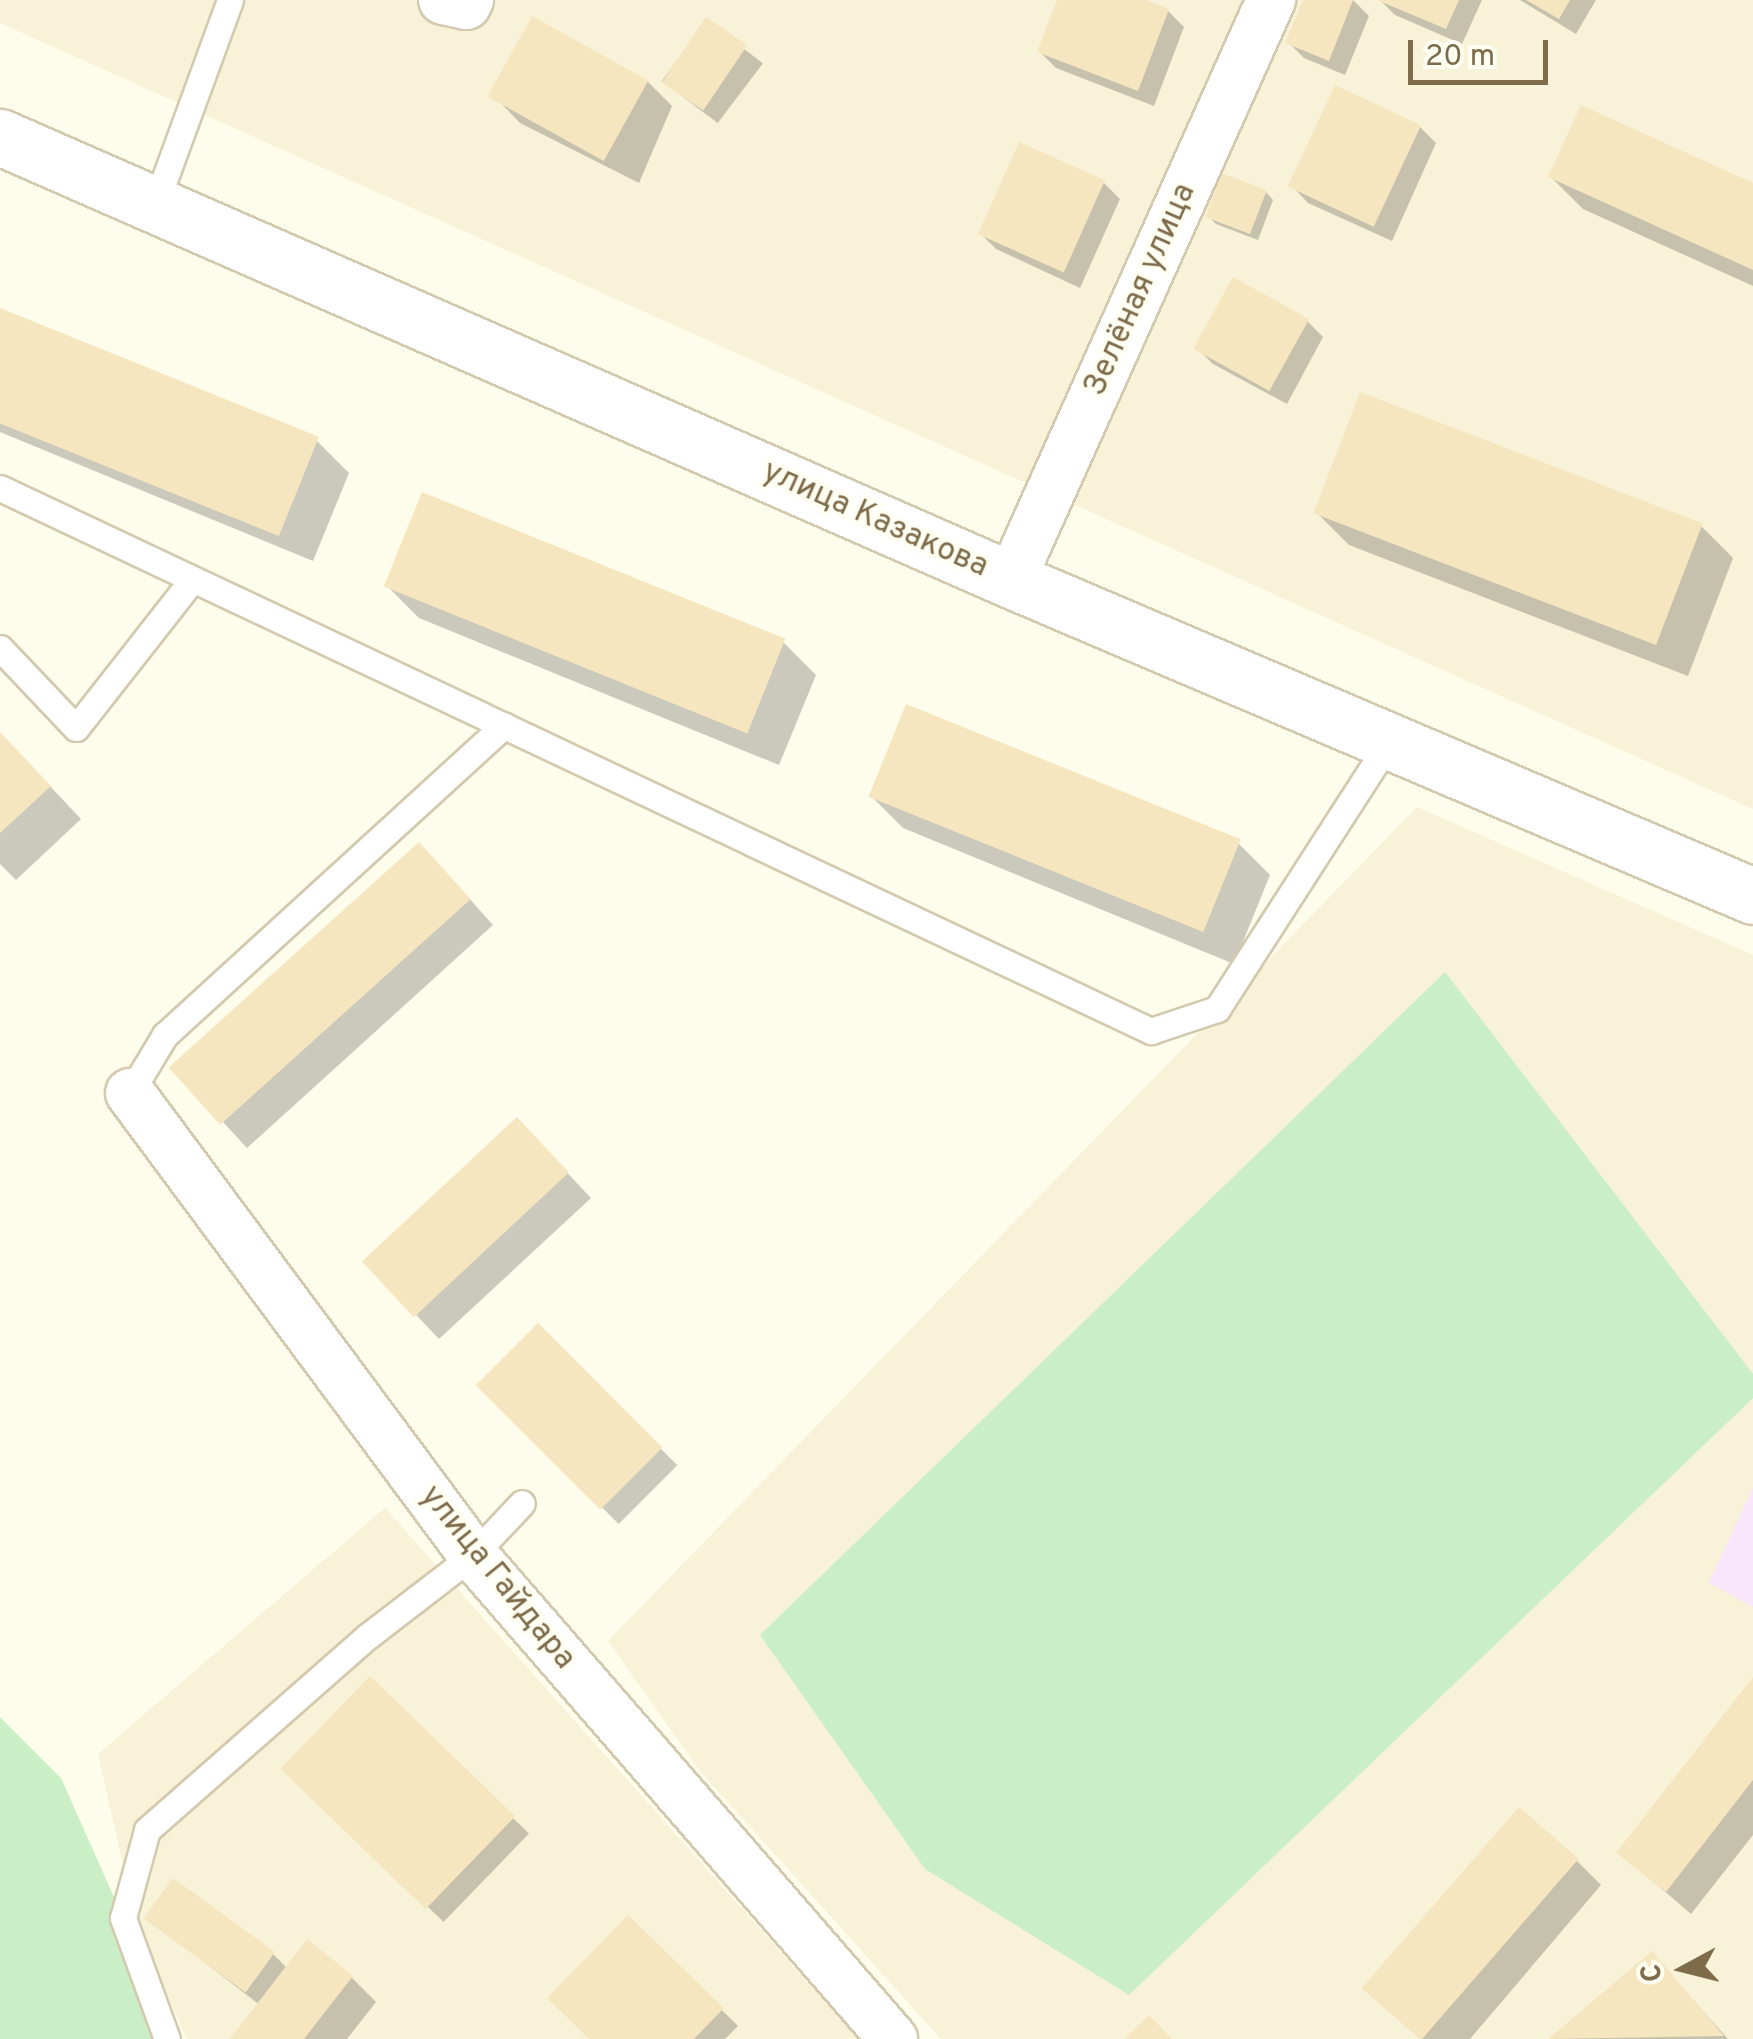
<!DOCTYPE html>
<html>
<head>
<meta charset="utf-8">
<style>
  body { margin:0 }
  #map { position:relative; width:1753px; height:2039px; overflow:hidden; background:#fefcea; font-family:Overpass,sans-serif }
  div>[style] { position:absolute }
  .residential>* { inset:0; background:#f7f2d8 }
  .education>* { inset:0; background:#fae6fb }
  .green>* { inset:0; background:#caeec6 }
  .shadow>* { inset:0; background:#0003; transform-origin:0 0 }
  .building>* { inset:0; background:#f6e6bf; transform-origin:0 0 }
  .roads { filter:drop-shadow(2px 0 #d3c9ae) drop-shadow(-2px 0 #d3c9ae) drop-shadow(0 2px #d3c9ae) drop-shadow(0 -2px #d3c9ae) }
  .lane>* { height:25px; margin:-12.5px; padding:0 12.5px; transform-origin:12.5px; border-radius:12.5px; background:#fff }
  .street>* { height:48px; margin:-24px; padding:0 24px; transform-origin:24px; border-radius:24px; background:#fff }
  .secondary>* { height:55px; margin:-27.5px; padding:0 27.5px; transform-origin:27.5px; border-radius:27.5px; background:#fff }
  span { translate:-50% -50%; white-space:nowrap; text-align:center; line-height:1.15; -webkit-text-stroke:8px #fffef2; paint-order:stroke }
  .street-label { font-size:32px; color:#7d6b4a }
  .north { position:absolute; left:1633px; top:1919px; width:100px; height:100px; -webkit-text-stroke:8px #fffef2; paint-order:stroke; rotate:263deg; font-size:28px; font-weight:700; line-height:40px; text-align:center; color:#7d6b4a }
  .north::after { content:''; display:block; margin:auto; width:35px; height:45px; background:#7d6b4a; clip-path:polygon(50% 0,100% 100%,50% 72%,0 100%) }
  .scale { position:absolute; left:1408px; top:40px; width:140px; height:45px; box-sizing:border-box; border:5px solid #7d6b4a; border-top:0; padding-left:12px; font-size:30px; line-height:35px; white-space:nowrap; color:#7d6b4a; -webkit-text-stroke:8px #fffef2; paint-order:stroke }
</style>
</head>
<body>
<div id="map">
  <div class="residential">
    <i style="clip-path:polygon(0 0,1753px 0,1753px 809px,0 23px)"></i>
    <i style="clip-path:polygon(1417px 807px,1753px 955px,1753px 2039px,941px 2039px,700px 1771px,608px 1641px)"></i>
    <i style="clip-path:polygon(385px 1508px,858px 2039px,187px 2039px,137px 1927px,98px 1754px)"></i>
  </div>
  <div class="education">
    <i style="clip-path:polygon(1753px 1487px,1753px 1607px,1709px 1583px)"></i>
  </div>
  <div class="green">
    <i style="clip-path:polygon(1445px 972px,1753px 1374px,1753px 1398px,1129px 1995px,925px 1869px,760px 1635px)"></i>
    <i style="clip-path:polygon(0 1717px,61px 1778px,177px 2039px,0 2039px)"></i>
  </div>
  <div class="shadow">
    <i style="clip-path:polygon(1060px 0,1140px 0,1168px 11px,1184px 27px,1154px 106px,1056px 68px,1040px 52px)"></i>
    <i style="clip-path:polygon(1305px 0,1353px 0,1369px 16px,1345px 75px,1304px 58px,1288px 42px)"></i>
    <i style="clip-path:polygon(1380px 0,1482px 0,1462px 44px,1395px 15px)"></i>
    <i style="clip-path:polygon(1520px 0,1596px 0,1576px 34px)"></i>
    <i style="left:707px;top:21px;width:70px;height:75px;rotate:37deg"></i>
    <i style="clip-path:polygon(648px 82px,672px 106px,639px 183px,520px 123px,496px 98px)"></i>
    <i style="clip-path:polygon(1420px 127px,1436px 143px,1392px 241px,1308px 203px,1292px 186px)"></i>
    <i style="clip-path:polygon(1551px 177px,1753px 186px,1753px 286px,1583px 209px)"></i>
    <i style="clip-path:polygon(1104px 183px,1120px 199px,1080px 288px,996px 249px,980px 233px)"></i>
    <i style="clip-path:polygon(1266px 192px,1273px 200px,1258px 240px,1216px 224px,1208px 216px)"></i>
    <i style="clip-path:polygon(0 311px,317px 441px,349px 473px,313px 561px,0 432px)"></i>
    <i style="clip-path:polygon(1307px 321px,1323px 337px,1287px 404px,1213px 364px,1197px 348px)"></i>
    <i style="clip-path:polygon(1317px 513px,1701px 526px,1733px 558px,1688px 676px,1349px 545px)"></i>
    <i style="clip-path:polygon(387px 586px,784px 643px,816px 675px,779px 765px,419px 618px)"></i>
    <i style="clip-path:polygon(0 733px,81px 819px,16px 880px,0 864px)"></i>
    <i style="clip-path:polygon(871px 796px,1238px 843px,1270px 875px,1234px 964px,903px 828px)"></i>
    <i style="clip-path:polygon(443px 869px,493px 925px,247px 1148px,173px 1068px)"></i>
    <i style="clip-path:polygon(541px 1145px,591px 1198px,439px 1339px,365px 1261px)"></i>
    <i style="left:538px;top:1326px;width:197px;height:83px;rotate:45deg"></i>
    <i style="left:370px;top:1680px;width:221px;height:123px;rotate:44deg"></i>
    <i style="clip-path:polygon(1753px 1681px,1753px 1835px,1691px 1914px,1620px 1853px)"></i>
    <i style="clip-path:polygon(1577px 1861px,1601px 1885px,1470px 2039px,1421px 2039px,1367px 1989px)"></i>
    <i style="clip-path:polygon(147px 1918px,273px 1954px,288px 1969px,351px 1977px,376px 2002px,347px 2039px,234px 2039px,260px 2005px)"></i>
    <i style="clip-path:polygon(628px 1918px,738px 2026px,725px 2039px,592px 2039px)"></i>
    <i style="clip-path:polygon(1652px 1954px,1728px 2039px,1552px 2039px)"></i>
  </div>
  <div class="building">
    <i style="clip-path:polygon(1057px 0,1147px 0,1169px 9px,1138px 91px,1037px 52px)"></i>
    <i style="clip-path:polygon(1303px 0,1353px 0,1329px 61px,1285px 43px)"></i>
    <i style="clip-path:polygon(1377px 0,1459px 0,1446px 29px)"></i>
    <i style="clip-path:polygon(1526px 0,1570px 0,1559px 19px)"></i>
    <i style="left:532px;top:16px;width:133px;height:92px;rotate:29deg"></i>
    <i style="left:706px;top:17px;width:50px;height:79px;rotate:34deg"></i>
    <i style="left:1335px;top:85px;width:95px;height:112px;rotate:25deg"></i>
    <i style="clip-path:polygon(1581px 105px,1753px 183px,1753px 270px,1548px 177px)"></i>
    <i style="left:1019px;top:142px;width:94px;height:101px;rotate:24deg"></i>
    <i style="left:1222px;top:173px;width:48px;height:47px;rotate:21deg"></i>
    <i style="left:1233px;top:277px;width:87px;height:82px;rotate:29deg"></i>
    <i style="left:0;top:308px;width:344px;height:107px;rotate:22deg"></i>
    <i style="left:1360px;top:392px;width:367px;height:130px;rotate:21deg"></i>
    <i style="left:422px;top:492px;width:392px;height:102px;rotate:22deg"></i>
    <i style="left:906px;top:704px;width:361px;height:100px;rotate:22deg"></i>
    <i style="clip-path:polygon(0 732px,51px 786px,0 833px)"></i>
    <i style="left:419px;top:842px;width:77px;height:337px;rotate:48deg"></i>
    <i style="left:517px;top:1117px;width:76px;height:212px;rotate:47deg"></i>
    <i style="left:538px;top:1323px;width:176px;height:88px;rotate:45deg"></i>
    <i style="left:370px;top:1676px;width:202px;height:129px;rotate:44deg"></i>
    <i style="clip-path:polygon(1753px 1677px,1753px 1780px,1666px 1892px,1616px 1853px)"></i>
    <i style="left:1519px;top:1807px;width:79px;height:240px;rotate:41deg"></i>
    <i style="left:173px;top:1878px;width:126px;height:50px;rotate:36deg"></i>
    <i style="clip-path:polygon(628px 1915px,724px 2008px,694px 2039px,589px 2039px,547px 1998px)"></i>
    <i style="clip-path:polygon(307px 1939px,353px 1976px,304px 2039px,230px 2039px)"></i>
    <i style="clip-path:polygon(1652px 1951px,1724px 2036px,1548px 2039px)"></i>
    <i style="clip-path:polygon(1149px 2015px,1172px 2039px,1125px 2039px)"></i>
  </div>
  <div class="roads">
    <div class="lane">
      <i style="left:155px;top:205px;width:218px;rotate:-69.9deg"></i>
      <i style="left:0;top:488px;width:1273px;rotate:25.26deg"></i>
      <i style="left:1151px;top:1031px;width:70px;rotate:-18.4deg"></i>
      <i style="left:1217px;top:1009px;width:319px;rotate:-57.2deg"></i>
      <i style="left:0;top:648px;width:110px;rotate:46.5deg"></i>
      <i style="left:76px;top:728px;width:189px;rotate:-51.9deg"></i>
      <i style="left:130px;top:1093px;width:68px;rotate:-58.9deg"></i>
      <i style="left:165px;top:1035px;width:459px;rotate:-42.4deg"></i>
      <i style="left:167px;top:2039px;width:129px;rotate:-110deg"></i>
      <i style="left:123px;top:1918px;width:91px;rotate:-74.7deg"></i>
      <i style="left:147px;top:1830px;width:294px;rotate:-41.3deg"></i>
      <i style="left:368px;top:1636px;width:133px;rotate:-37.6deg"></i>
      <i style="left:473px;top:1555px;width:71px;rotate:-46.7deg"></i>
    </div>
    <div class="street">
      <i style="left:443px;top:0;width:24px;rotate:12deg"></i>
      <i style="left:466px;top:5px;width:6px;rotate:-59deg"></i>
      <i style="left:1011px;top:580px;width:636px;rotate:-65.85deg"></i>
      <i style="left:130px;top:1093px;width:575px;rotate:53.41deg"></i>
      <i style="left:473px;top:1555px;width:641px;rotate:49.05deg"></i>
    </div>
    <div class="secondary">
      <i style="left:0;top:137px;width:1104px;rotate:23.66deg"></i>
      <i style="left:1011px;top:580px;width:806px;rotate:23.07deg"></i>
    </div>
  </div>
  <div class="street-label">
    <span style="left:1141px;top:290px;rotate:-66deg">Зелёная улица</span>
    <span style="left:875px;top:520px;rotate:24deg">улица Казакова</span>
    <span style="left:497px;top:1578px;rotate:51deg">улица Гайдара</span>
  </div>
  <div class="north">С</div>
  <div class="scale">20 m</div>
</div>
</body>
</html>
